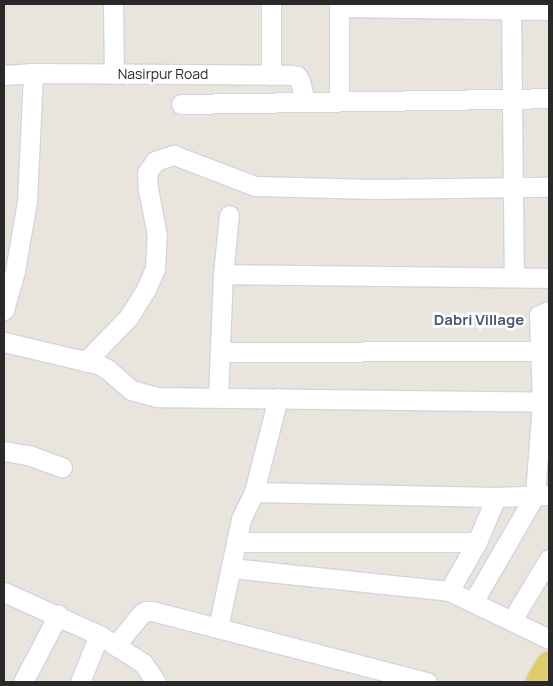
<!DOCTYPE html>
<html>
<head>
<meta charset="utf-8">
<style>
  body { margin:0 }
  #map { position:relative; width:553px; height:686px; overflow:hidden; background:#eae5dc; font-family:Manrope,sans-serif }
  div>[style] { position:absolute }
  .roads { filter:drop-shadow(1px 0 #d2d4e0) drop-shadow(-1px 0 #d2d4e0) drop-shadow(0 1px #d2d4e0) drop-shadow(0 -1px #d2d4e0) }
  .minor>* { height:19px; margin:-9.5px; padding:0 9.5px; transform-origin:9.5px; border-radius:9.5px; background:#fff }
  .major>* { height:24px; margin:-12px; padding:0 12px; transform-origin:12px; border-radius:12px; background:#e1cc6a }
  span { translate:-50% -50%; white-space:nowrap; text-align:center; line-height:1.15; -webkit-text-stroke:5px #fff; paint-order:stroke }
  .street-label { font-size:14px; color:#292929 }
  .neighbourhood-label { font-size:15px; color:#4e5375; font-weight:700 }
  .frame { position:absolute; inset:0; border:5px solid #292929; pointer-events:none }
</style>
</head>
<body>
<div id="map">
  <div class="roads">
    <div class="minor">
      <i style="left:113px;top:4px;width:70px;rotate:89.2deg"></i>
      <i style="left:339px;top:4px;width:3px;rotate:90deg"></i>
      <i style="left:339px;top:7px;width:210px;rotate:0.8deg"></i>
      <i style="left:511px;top:4px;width:273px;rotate:89.4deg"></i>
      <i style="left:4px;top:75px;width:29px;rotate:-4deg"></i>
      <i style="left:33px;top:73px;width:258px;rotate:0.4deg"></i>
      <i style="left:291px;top:75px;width:6px;rotate:9deg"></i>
      <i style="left:297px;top:76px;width:6px;rotate:59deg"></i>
      <i style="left:300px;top:81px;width:21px;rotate:76deg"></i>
      <i style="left:271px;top:75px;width:71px;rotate:-90deg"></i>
      <i style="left:339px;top:101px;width:94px;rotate:-90deg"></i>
      <i style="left:181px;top:104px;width:368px;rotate:-0.9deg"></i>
      <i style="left:223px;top:274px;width:326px;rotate:0.7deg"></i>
      <i style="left:4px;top:310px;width:41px;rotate:-74.2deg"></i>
      <i style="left:15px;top:271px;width:71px;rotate:-80.3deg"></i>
      <i style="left:27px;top:201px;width:128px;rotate:-87.3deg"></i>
      <i style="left:4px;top:342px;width:97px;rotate:13.2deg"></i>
      <i style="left:98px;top:364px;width:10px;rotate:29deg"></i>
      <i style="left:107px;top:369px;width:32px;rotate:41deg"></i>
      <i style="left:131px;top:390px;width:27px;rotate:15deg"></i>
      <i style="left:157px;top:397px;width:385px;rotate:0.7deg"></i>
      <i style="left:220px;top:352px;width:329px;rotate:-0.2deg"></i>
      <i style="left:85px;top:362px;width:62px;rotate:-45.7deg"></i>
      <i style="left:128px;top:318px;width:34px;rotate:-58deg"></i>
      <i style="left:146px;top:289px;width:22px;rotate:-66deg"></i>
      <i style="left:155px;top:269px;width:33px;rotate:-87deg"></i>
      <i style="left:157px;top:236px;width:48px;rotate:-100.8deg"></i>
      <i style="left:148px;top:189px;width:16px;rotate:-94deg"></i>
      <i style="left:147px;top:173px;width:14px;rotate:-56deg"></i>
      <i style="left:155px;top:161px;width:20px;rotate:-18deg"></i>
      <i style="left:174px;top:155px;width:87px;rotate:20.9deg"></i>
      <i style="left:255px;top:186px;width:119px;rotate:1.4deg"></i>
      <i style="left:374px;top:189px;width:175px;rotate:-0.7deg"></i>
      <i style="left:218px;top:397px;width:123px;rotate:-87.7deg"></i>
      <i style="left:223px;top:274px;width:59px;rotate:-84.2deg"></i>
      <i style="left:4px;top:451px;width:27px;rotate:10deg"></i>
      <i style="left:31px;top:456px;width:33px;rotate:20deg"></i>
      <i style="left:254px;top:492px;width:242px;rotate:1.2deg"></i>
      <i style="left:496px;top:497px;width:53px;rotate:-2.2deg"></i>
      <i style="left:236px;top:542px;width:241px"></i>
      <i style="left:231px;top:568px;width:219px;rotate:6deg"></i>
      <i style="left:449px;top:591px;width:111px;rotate:25.6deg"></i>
      <i style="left:449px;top:591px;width:56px;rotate:-60.3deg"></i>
      <i style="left:477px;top:542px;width:49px;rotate:-67.1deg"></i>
      <i style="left:4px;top:592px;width:104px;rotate:24.4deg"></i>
      <i style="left:99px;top:635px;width:52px;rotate:32.5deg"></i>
      <i style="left:143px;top:663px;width:23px;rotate:56deg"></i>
      <i style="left:473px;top:602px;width:124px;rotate:-59.9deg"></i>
      <i style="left:535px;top:495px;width:93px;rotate:-85.7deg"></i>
      <i style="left:542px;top:402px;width:87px;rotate:-92deg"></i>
      <i style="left:539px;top:315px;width:11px;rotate:-22deg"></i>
      <i style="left:512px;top:620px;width:71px;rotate:-58.8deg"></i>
      <i style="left:218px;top:628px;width:111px;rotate:-78.1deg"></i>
      <i style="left:241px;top:519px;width:30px;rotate:-64deg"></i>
      <i style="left:254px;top:492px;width:97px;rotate:-75.7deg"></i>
      <i style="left:115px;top:646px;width:41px;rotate:-50.9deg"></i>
      <i style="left:141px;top:614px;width:6px;rotate:-31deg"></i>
      <i style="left:146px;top:611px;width:6px"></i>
      <i style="left:152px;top:611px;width:284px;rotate:14.5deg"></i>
      <i style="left:23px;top:682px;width:76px;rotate:-62.4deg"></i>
      <i style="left:80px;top:682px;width:51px;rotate:-68deg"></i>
    </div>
    <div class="major">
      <i style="left:538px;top:682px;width:21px;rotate:-59deg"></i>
    </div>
  </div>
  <div class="street-label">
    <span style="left:163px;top:74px">Nasirpur Road</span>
  </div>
  <div class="neighbourhood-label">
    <span style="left:479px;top:320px">Dabri Village</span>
  </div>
  <div class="frame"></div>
</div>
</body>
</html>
